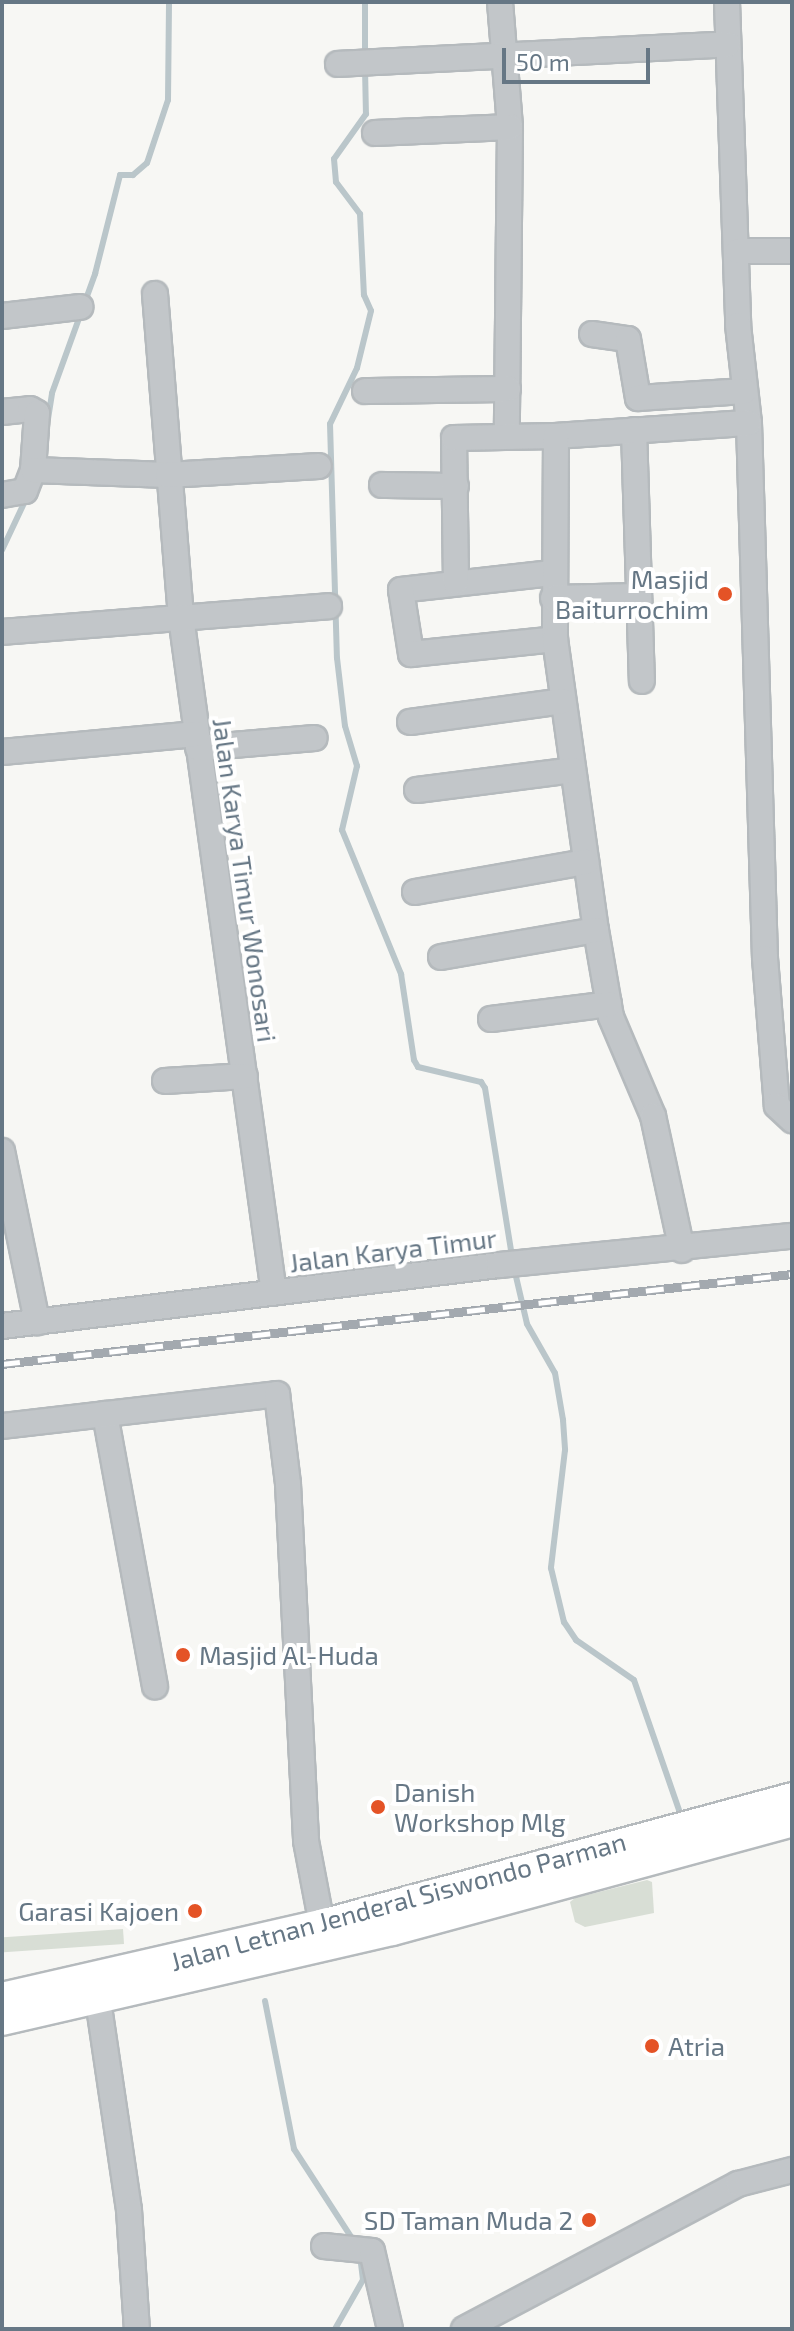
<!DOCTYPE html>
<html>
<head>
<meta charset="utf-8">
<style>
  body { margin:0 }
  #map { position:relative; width:794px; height:2331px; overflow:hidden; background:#f7f7f4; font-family:"Exo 2",sans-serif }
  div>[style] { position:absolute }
  .green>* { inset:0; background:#d8ded5; transform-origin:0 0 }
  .stream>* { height:6px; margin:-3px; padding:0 3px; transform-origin:3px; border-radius:3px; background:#bac6ca }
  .roads { filter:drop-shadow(2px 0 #b5babd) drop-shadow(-2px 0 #b5babd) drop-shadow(0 2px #b5babd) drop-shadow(0 -2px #b5babd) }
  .minor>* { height:24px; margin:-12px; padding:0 12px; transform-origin:12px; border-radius:12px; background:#c2c6c9 }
  .major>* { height:30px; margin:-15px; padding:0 15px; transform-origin:15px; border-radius:15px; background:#fff }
  .rail>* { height:9px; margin-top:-4.5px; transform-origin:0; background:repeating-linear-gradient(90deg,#fff 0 18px,#a3a9af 0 36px); box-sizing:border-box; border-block:2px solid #a3a9af }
  .dots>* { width:22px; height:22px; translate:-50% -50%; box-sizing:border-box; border:4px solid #fff; border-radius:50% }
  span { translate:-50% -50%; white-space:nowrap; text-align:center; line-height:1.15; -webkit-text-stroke:8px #fff; paint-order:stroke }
  .poi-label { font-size:26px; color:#667785 }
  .right { translate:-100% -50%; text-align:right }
  .left { translate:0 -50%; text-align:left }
  .street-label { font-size:26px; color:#667785 }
  .frame { position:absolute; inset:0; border:4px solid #667785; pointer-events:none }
  .scale { position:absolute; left:502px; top:48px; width:148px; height:36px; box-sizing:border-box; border:4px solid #667785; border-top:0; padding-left:10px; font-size:24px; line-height:28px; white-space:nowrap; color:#667785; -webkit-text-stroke:6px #fff; paint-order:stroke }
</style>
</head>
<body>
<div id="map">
  <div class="green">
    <i style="clip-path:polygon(647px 1880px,652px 1882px,654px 1913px,585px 1927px,575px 1922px,570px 1902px,575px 1898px)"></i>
    <i style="left:123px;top:1929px;width:15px;height:124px;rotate:86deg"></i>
  </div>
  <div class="stream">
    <i style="left:365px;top:57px;width:55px;rotate:-90deg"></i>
    <i style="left:365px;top:68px;width:46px;rotate:88.8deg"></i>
    <i style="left:366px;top:114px;width:55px;rotate:125.4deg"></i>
    <i style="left:334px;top:159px;width:23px;rotate:85deg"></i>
    <i style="left:336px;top:182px;width:40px;rotate:53deg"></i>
    <i style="left:360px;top:214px;width:81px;rotate:87.2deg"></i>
    <i style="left:364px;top:295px;width:17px;rotate:66deg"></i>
    <i style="left:371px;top:311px;width:59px;rotate:103.8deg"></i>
    <i style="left:357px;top:368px;width:62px;rotate:115.7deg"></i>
    <i style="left:330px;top:424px;width:234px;rotate:88.3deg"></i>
    <i style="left:337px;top:658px;width:68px;rotate:83.3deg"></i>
    <i style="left:345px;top:726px;width:42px;rotate:73.3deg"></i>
    <i style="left:357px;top:766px;width:66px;rotate:103.2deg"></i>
    <i style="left:342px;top:830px;width:156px;rotate:67.7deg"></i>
    <i style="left:401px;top:974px;width:87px;rotate:81.4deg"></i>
    <i style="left:414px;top:1060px;width:8px;rotate:60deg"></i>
    <i style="left:418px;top:1067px;width:65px;rotate:13.4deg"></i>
    <i style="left:481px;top:1082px;width:7px;rotate:56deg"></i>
    <i style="left:485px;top:1088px;width:171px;rotate:80.9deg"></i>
    <i style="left:48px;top:419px;width:26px;rotate:-81deg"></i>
    <i style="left:52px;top:393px;width:127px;rotate:-70.1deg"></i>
    <i style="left:95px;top:274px;width:102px;rotate:-75.8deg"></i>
    <i style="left:120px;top:175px;width:13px"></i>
    <i style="left:133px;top:175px;width:18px;rotate:-41deg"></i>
    <i style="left:147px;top:163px;width:66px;rotate:-71.6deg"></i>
    <i style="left:168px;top:100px;width:98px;rotate:-89.4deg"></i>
    <i style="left:2px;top:550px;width:56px;rotate:-64.8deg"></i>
    <i style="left:514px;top:1268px;width:57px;rotate:76.9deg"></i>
    <i style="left:527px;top:1324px;width:56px;rotate:60.3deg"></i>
    <i style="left:555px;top:1373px;width:48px;rotate:80.3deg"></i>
    <i style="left:563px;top:1420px;width:30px;rotate:86deg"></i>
    <i style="left:565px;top:1450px;width:119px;rotate:96.8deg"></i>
    <i style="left:551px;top:1568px;width:56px;rotate:76.5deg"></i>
    <i style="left:564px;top:1622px;width:22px;rotate:56deg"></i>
    <i style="left:576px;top:1640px;width:70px;rotate:34.6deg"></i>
    <i style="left:634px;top:1680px;width:138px;rotate:70.9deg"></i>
    <i style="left:265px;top:2001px;width:151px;rotate:78.9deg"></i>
    <i style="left:294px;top:2149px;width:112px;rotate:57deg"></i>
    <i style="left:335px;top:2329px;width:56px;rotate:-60.3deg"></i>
    <i style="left:363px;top:2280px;width:23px;rotate:-97deg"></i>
  </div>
  <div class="roads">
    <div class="minor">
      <i style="left:500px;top:2px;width:125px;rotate:85.4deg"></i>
      <i style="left:510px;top:127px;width:309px;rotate:90.6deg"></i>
      <i style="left:727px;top:2px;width:323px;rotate:88deg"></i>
      <i style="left:738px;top:325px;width:99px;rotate:83.6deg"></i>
      <i style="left:749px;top:423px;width:535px;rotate:88.29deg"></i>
      <i style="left:765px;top:958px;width:148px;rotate:85.4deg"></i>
      <i style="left:777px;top:1106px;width:21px;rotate:43deg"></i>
      <i style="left:338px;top:64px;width:390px;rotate:-2.9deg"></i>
      <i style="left:375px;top:133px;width:135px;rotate:-2.5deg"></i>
      <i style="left:738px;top:251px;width:54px"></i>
      <i style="left:155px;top:294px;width:324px;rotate:85.4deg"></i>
      <i style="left:181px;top:617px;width:682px;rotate:82.17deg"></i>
      <i style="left:2px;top:316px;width:79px;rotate:-6.6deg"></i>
      <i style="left:592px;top:334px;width:36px;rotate:8deg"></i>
      <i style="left:628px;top:339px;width:60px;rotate:80.4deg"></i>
      <i style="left:638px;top:398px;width:107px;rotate:-3.7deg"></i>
      <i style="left:365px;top:391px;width:143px;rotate:-0.8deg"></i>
      <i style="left:2px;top:412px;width:28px;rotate:-6deg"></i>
      <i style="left:30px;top:409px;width:8px;rotate:30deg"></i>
      <i style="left:37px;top:413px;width:57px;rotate:94deg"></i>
      <i style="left:634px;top:430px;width:251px;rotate:88.2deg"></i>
      <i style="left:556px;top:436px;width:193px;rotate:-3.9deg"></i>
      <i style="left:382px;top:485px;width:74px;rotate:0.8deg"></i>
      <i style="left:2px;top:495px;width:23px;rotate:-10deg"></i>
      <i style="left:25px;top:491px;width:22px;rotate:-69deg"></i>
      <i style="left:33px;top:470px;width:135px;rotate:2.1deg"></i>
      <i style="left:168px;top:475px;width:151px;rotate:-3.4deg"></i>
      <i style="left:552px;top:573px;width:152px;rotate:173.6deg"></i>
      <i style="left:401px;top:590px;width:65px;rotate:81.1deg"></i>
      <i style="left:411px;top:654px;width:145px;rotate:-5.9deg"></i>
      <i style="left:456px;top:582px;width:144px;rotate:-90.8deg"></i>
      <i style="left:454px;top:438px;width:102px;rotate:-1.1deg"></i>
      <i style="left:556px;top:436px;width:203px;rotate:90.3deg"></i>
      <i style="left:555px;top:639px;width:294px;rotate:82deg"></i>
      <i style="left:596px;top:930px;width:88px;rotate:80.2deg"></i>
      <i style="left:611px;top:1017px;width:108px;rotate:67deg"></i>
      <i style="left:653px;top:1116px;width:137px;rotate:77.8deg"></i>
      <i style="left:553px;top:598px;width:83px;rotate:-1.4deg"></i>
      <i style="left:2px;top:632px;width:328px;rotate:-4.5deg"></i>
      <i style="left:410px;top:722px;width:154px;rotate:-7.8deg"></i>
      <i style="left:198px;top:748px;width:117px;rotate:-4.9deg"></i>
      <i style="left:2px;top:752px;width:195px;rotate:-5.3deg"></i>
      <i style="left:417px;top:790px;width:157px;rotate:-7.3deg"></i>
      <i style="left:415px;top:892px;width:174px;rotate:-10deg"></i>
      <i style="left:441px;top:957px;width:157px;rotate:-9.9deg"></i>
      <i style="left:491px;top:1019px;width:119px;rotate:-7.2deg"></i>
      <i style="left:165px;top:1081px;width:80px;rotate:-3.6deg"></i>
      <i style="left:2px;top:1151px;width:175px;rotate:78.4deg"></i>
      <i style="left:2px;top:1326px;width:501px;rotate:-7deg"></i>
      <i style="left:499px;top:1265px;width:294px;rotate:-5.7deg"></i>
      <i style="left:105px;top:1414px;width:277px;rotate:79.6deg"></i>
      <i style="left:2px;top:1426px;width:277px;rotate:-6.6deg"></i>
      <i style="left:277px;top:1394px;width:91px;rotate:83deg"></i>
      <i style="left:288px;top:1484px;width:357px;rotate:87.1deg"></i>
      <i style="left:306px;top:1841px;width:86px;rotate:79.2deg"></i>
      <i style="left:98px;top:2000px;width:212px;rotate:81.6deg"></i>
      <i style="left:129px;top:2210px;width:119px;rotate:86.2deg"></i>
      <i style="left:324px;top:2246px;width:48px;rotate:5.9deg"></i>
      <i style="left:372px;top:2251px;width:80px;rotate:77deg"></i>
      <i style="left:464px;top:2329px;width:310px;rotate:-27.9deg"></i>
      <i style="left:738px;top:2184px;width:56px;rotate:-14.5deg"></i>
    </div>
    <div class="major">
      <i style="left:2px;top:1998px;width:328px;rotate:-12.9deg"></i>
      <i style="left:322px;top:1925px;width:487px;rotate:-15.1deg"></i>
      <i style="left:2px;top:2020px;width:400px;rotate:-13deg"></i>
      <i style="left:392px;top:1930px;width:415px;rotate:-15.2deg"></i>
    </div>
  </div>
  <div class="rail">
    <i style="left:2px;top:1364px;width:795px;rotate:-6.5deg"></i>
  </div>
  <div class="dots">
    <i style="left:725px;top:594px;background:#e45326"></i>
    <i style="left:183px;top:1655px;background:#e45326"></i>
    <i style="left:378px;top:1807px;background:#e45326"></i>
    <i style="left:195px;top:1911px;background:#e45326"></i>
    <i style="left:652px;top:2046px;background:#e45326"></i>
    <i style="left:589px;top:2220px;background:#e45326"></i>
  </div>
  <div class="poi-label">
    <span class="right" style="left:709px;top:594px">Masjid<br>Baiturrochim</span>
    <span class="left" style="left:199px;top:1655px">Masjid Al-Huda</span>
    <span class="left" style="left:394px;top:1807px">Danish<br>Workshop Mlg</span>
    <span class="right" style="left:179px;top:1911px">Garasi Kajoen</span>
    <span class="left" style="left:668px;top:2046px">Atria</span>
    <span class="right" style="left:573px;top:2220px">SD Taman Muda 2</span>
  </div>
  <div class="street-label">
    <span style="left:245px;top:880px;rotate:82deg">Jalan Karya Timur Wonosari</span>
    <span style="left:393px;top:1250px;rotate:-7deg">Jalan Karya Timur</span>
    <span style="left:398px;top:1901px;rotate:-15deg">Jalan Letnan Jenderal Siswondo Parman</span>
  </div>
  <div class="frame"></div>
  <div class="scale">50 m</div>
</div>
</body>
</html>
